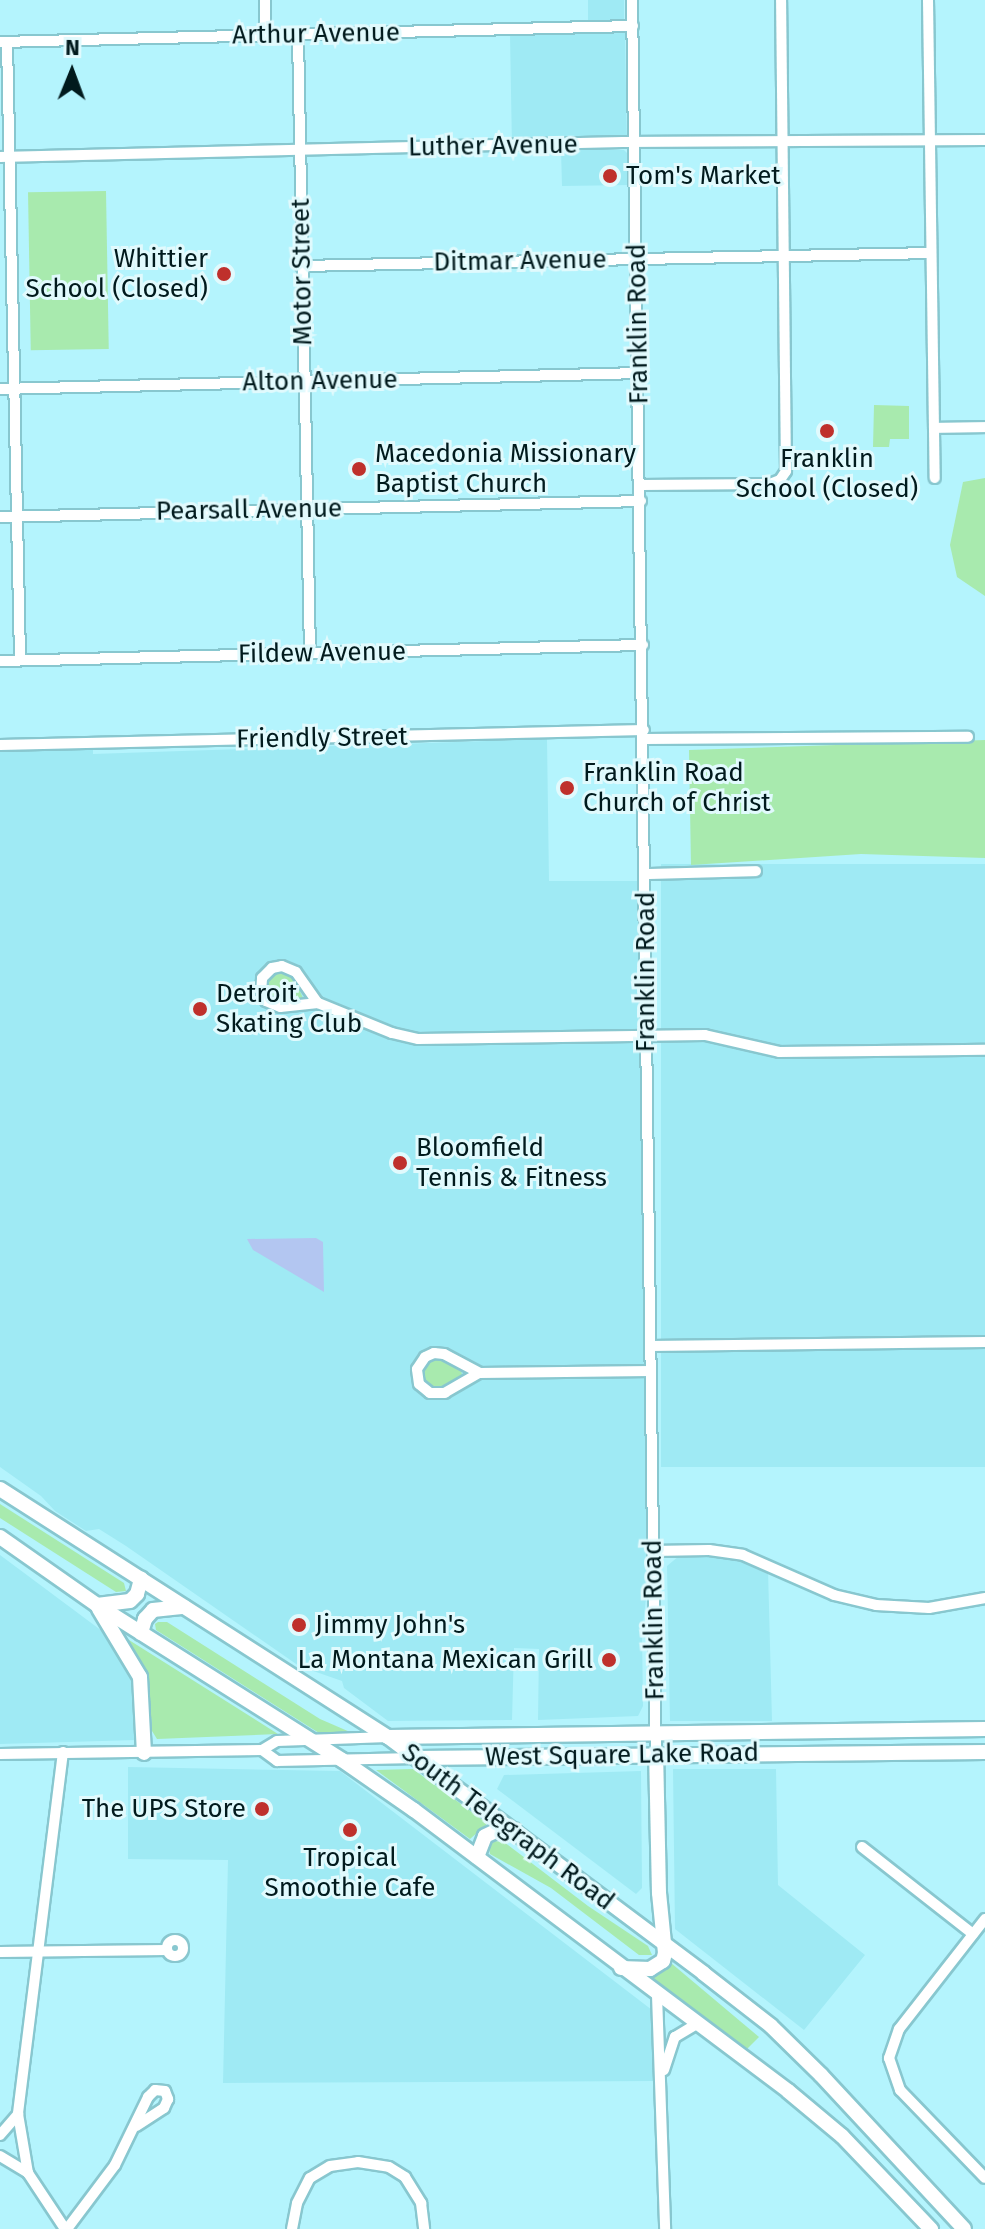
<!DOCTYPE html>
<html>
<head>
<meta charset="utf-8">
<style>
  body { margin:0 }
  #map { position:relative; width:985px; height:2229px; overflow:hidden; background:#b4f4fd; font-family:"Fira Sans",sans-serif }
  div>[style] { position:absolute }
  .built>* { inset:0; background:#9feaf4; transform-origin:0 0 }
  .green>* { inset:0; background:#a8eaae; transform-origin:0 0 }
  .water>* { inset:0; background:#b3c6f1 }
  .roads { filter:drop-shadow(2px 0 #88c7cf) drop-shadow(-2px 0 #88c7cf) drop-shadow(0 2px #88c7cf) drop-shadow(0 -2px #88c7cf) }
  .minor>* { height:10px; margin:-5px; padding:0 5px; transform-origin:5px; border-radius:5px; background:#fff }
  .minor>.ring { margin:-5px; padding:0; box-sizing:content-box; background:none; border:10px solid #fff; border-radius:50% }
  .highway>* { height:14px; margin:-7px; padding:0 7px; transform-origin:7px; border-radius:7px; background:#fff }
  .dots>* { width:22px; height:22px; translate:-50% -50%; box-sizing:border-box; border:4px solid #e1fafd; border-radius:50% }
  span { translate:-50% -50%; white-space:nowrap; text-align:center; line-height:1.15; -webkit-text-stroke:6px #e1fafd; paint-order:stroke }
  .street-label { font-size:26px; color:#011a1d }
  .poi-label { font-size:26px; color:#011a1d }
  .left { translate:0 -50%; text-align:left }
  .right { translate:-100% -50%; text-align:right }
  .north { position:absolute; left:32px; top:32px; width:80px; height:80px; -webkit-text-stroke:6px #e1fafd; paint-order:stroke; rotate:1deg; font-size:22px; font-weight:700; line-height:32px; text-align:center; color:#011a1d }
  .north::after { content:''; display:block; margin:auto; width:28px; height:36px; background:#011a1d; clip-path:polygon(50% 0,100% 100%,50% 72%,0 100%) }
</style>
</head>
<body>
<div id="map">
  <div class="built">
    <i style="left:588px;top:0;width:36px;height:22px"></i>
    <i style="left:625px;top:33px;width:104px;height:115px;rotate:89deg"></i>
    <i style="clip-path:polygon(561px 150px,624px 150px,630px 156px,630px 185px,562px 186px)"></i>
    <i style="clip-path:polygon(93px 738px,93px 754px,547px 739px,549px 881px,642px 881px,652px 1597px,646px 1598px,642px 1634px,643px 1706px,638px 1716px,538px 1720px,539px 1649px,514px 1648px,512px 1720px,388px 1721px,344px 1688px,342px 1681px,299px 1666px,126px 1546px,99px 1529px,86px 1531px,55px 1511px,41px 1496px,0 1467px,0 742px)"></i>
    <i style="left:985px;top:864px;width:603px;height:324px;rotate:90deg"></i>
    <i style="clip-path:polygon(0 1555px,102px 1631px,126px 1657px,137px 1686px,136px 1740px,0 1744px)"></i>
    <i style="clip-path:polygon(709px 1555px,747px 1560px,768px 1570px,772px 1721px,670px 1721px,667px 1566px,679px 1556px)"></i>
    <i style="clip-path:polygon(128px 1767px,340px 1771px,652px 2010px,654px 2081px,223px 2083px,228px 1860px,128px 1859px)"></i>
    <i style="clip-path:polygon(673px 1769px,776px 1769px,778px 1885px,865px 1955px,804px 2030px,675px 1929px)"></i>
    <i style="clip-path:polygon(641px 1771px,642px 1888px,636px 1894px,497px 1789px,504px 1775px)"></i>
  </div>
  <div class="green">
    <i style="left:106px;top:191px;width:158px;height:78px;rotate:89deg"></i>
    <i style="clip-path:polygon(874px 405px,909px 406px,909px 439px,890px 439px,889px 447px,873px 447px)"></i>
    <i style="clip-path:polygon(985px 478px,985px 596px,957px 577px,950px 545px,963px 482px)"></i>
    <i style="clip-path:polygon(985px 740px,985px 858px,861px 854px,691px 865px,689px 750px)"></i>
    <i style="clip-path:polygon(283px 971px,294px 978px,303px 998px,279px 1002px,268px 996px,267px 979px)"></i>
    <i style="clip-path:polygon(432px 1358px,445px 1360px,461px 1370px,462px 1375px,441px 1389px,429px 1387px,423px 1382px,422px 1370px)"></i>
    <i style="clip-path:polygon(0 1504px,124px 1583px,126px 1591px,116px 1592px,0 1518px)"></i>
    <i style="clip-path:polygon(158px 1622px,167px 1622px,320px 1719px,350px 1732px,319px 1733px,156px 1630px,155px 1624px)"></i>
    <i style="clip-path:polygon(120px 1635px,129px 1640px,278px 1734px,157px 1739px,152px 1731px,148px 1675px)"></i>
    <i style="clip-path:polygon(413px 1769px,487px 1823px,487px 1824px,470px 1839px,376px 1770px)"></i>
    <i style="clip-path:polygon(494px 1841px,504px 1842px,588px 1906px,648px 1946px,652px 1955px,639px 1955px,551px 1888px,490px 1854px,489px 1847px)"></i>
    <i style="clip-path:polygon(671px 1963px,759px 2037px,747px 2049px,652px 1978px)"></i>
  </div>
  <div class="water">
    <i style="clip-path:polygon(316px 1238px,323px 1242px,324px 1292px,253px 1250px,247px 1239px)"></i>
  </div>
  <div class="roads">
    <div class="minor">
      <i style="left:265px;top:0;width:35px;rotate:90deg"></i>
      <i style="left:632px;top:0;width:1755px;rotate:89.22deg"></i>
      <i style="left:928px;top:0;width:478px;rotate:89.2deg"></i>
      <i style="left:298px;top:35px;width:618px;rotate:88.89deg"></i>
      <i style="left:0;top:42px;width:633px;rotate:-1.45deg"></i>
      <i style="left:7px;top:42px;width:618px;rotate:88.79deg"></i>
      <i style="left:0;top:157px;width:623px;rotate:-1.38deg"></i>
      <i style="left:623px;top:142px;width:362px;rotate:-0.3deg"></i>
      <i style="left:301px;top:266px;width:630px;rotate:-1.18deg"></i>
      <i style="left:0;top:389px;width:639px;rotate:-1.43deg"></i>
      <i style="left:934px;top:428px;width:51px;rotate:-1.1deg"></i>
      <i style="left:641px;top:485px;width:129px;rotate:-0.4deg"></i>
      <i style="left:770px;top:484px;width:11px;rotate:-22deg"></i>
      <i style="left:780px;top:480px;width:11px;rotate:-56deg"></i>
      <i style="left:786px;top:471px;width:471px;rotate:-90.6deg"></i>
      <i style="left:0;top:517px;width:641px;rotate:-1.43deg"></i>
      <i style="left:0;top:661px;width:643px;rotate:-1.43deg"></i>
      <i style="left:645px;top:739px;width:323px;rotate:-0.4deg"></i>
      <i style="left:0;top:745px;width:644px;rotate:-1.33deg"></i>
      <i style="left:645px;top:874px;width:111px;rotate:-1.5deg"></i>
      <i style="left:282px;top:966px;width:15px;rotate:23deg"></i>
      <i style="left:296px;top:972px;width:38px;rotate:55deg"></i>
      <i style="left:318px;top:1003px;width:38px;rotate:174deg"></i>
      <i style="left:280px;top:1007px;width:15px;rotate:-157deg"></i>
      <i style="left:266px;top:1001px;width:9px;rotate:-122deg"></i>
      <i style="left:261px;top:993px;width:15px;rotate:-86deg"></i>
      <i style="left:262px;top:978px;width:14px;rotate:-45deg"></i>
      <i style="left:272px;top:968px;width:10px;rotate:-11deg"></i>
      <i style="left:318px;top:1003px;width:80px;rotate:22.1deg"></i>
      <i style="left:392px;top:1033px;width:27px;rotate:13deg"></i>
      <i style="left:418px;top:1039px;width:287px;rotate:-0.8deg"></i>
      <i style="left:705px;top:1035px;width:76px;rotate:12.9deg"></i>
      <i style="left:779px;top:1052px;width:206px;rotate:-0.6deg"></i>
      <i style="left:650px;top:1346px;width:335px;rotate:-0.7deg"></i>
      <i style="left:434px;top:1353px;width:10px;rotate:6deg"></i>
      <i style="left:444px;top:1354px;width:40px;rotate:28deg"></i>
      <i style="left:479px;top:1373px;width:39px;rotate:150deg"></i>
      <i style="left:445px;top:1393px;width:15px;rotate:180deg"></i>
      <i style="left:430px;top:1393px;width:14px;rotate:-141deg"></i>
      <i style="left:419px;top:1384px;width:15px;rotate:-98deg"></i>
      <i style="left:417px;top:1369px;width:14px;rotate:-56deg"></i>
      <i style="left:425px;top:1357px;width:10px;rotate:-24deg"></i>
      <i style="left:479px;top:1373px;width:172px;rotate:-0.7deg"></i>
      <i style="left:653px;top:1551px;width:56px;rotate:-1deg"></i>
      <i style="left:709px;top:1550px;width:34px;rotate:8deg"></i>
      <i style="left:743px;top:1555px;width:99px;rotate:23.7deg"></i>
      <i style="left:834px;top:1595px;width:43px;rotate:13.4deg"></i>
      <i style="left:876px;top:1605px;width:53px;rotate:3.2deg"></i>
      <i style="left:929px;top:1608px;width:57px;rotate:-10.1deg"></i>
      <i style="left:262px;top:1750px;width:19px;rotate:36deg"></i>
      <i style="left:277px;top:1761px;width:139px;rotate:-1.2deg"></i>
      <i style="left:63px;top:1752px;width:365px;rotate:97.1deg"></i>
      <i style="left:18px;top:2114px;width:60px;rotate:80.4deg"></i>
      <i style="left:28px;top:2173px;width:67px;rotate:56.5deg"></i>
      <i style="left:0;top:1754px;width:262px;rotate:-0.9deg"></i>
      <i style="left:262px;top:1750px;width:17px;rotate:-31deg"></i>
      <i style="left:277px;top:1741px;width:111px;rotate:-2.1deg"></i>
      <i style="left:862px;top:1847px;width:141px;rotate:38.1deg"></i>
      <i style="left:985px;top:1919px;width:140px;rotate:128deg"></i>
      <i style="left:899px;top:2029px;width:31px;rotate:109deg"></i>
      <i style="left:889px;top:2058px;width:34px;rotate:71deg"></i>
      <i style="left:900px;top:2090px;width:122px;rotate:46deg"></i>
      <i class="ring" style="left:167px;top:1940px;width:6px;height:6px"></i>
      <i style="left:0;top:1952px;width:167px;rotate:-0.7deg"></i>
      <i style="left:657px;top:1995px;width:234px;rotate:88deg"></i>
      <i style="left:664px;top:2070px;width:35px;rotate:-72deg"></i>
      <i style="left:675px;top:2037px;width:26px;rotate:-31deg"></i>
      <i style="left:0;top:2135px;width:28px;rotate:-49deg"></i>
      <i style="left:0;top:2156px;width:33px;rotate:31deg"></i>
      <i style="left:67px;top:2229px;width:80px;rotate:-53.1deg"></i>
      <i style="left:115px;top:2165px;width:76px;rotate:-64.1deg"></i>
      <i style="left:148px;top:2097px;width:10px;rotate:-45deg"></i>
      <i style="left:155px;top:2090px;width:10px;rotate:6deg"></i>
      <i style="left:165px;top:2091px;width:9px;rotate:69deg"></i>
      <i style="left:168px;top:2099px;width:10px;rotate:114deg"></i>
      <i style="left:164px;top:2108px;width:33px;rotate:147deg"></i>
      <i style="left:292px;top:2229px;width:26px;rotate:-79deg"></i>
      <i style="left:297px;top:2203px;width:28px;rotate:-63deg"></i>
      <i style="left:310px;top:2178px;width:23px;rotate:-31deg"></i>
      <i style="left:330px;top:2166px;width:28px;rotate:-8deg"></i>
      <i style="left:358px;top:2162px;width:31px;rotate:9deg"></i>
      <i style="left:389px;top:2167px;width:19px;rotate:32deg"></i>
      <i style="left:405px;top:2177px;width:31px;rotate:58deg"></i>
      <i style="left:421px;top:2203px;width:26px;rotate:83deg"></i>
    </div>
    <div class="highway">
      <i style="left:0;top:1489px;width:460px;rotate:32.6deg"></i>
      <i style="left:388px;top:1737px;width:394px;rotate:36.8deg"></i>
      <i style="left:703px;top:1973px;width:86px;rotate:37.9deg"></i>
      <i style="left:771px;top:2026px;width:70px;rotate:44.4deg"></i>
      <i style="left:821px;top:2075px;width:210px;rotate:47.1deg"></i>
      <i style="left:0;top:1537px;width:118px;rotate:35deg"></i>
      <i style="left:97px;top:1605px;width:290px;rotate:32.3deg"></i>
      <i style="left:342px;top:1760px;width:88px;rotate:34.8deg"></i>
      <i style="left:414px;top:1810px;width:468px;rotate:36.9deg"></i>
      <i style="left:788px;top:2091px;width:70px;rotate:39.8deg"></i>
      <i style="left:842px;top:2136px;width:129px;rotate:46.3deg"></i>
      <i style="left:97px;top:1605px;width:33px;rotate:-7deg"></i>
      <i style="left:130px;top:1601px;width:10px;rotate:-45deg"></i>
      <i style="left:137px;top:1594px;width:16px;rotate:-75deg"></i>
      <i style="left:99px;top:1609px;width:79px;rotate:58.9deg"></i>
      <i style="left:140px;top:1677px;width:76px;rotate:87deg"></i>
      <i style="left:141px;top:1633px;width:15px;rotate:-74deg"></i>
      <i style="left:145px;top:1619px;width:12px;rotate:-48deg"></i>
      <i style="left:153px;top:1610px;width:31px;rotate:-6deg"></i>
      <i style="left:388px;top:1737px;width:597px;rotate:-0.77deg"></i>
      <i style="left:418px;top:1758px;width:567px;rotate:-0.61deg"></i>
      <i style="left:477px;top:1857px;width:22px;rotate:-69deg"></i>
      <i style="left:485px;top:1836px;width:17px;rotate:-25deg"></i>
      <i style="left:500px;top:1829px;width:14px;rotate:4deg"></i>
      <i style="left:621px;top:1968px;width:29px;rotate:2deg"></i>
      <i style="left:650px;top:1969px;width:15px;rotate:-32deg"></i>
      <i style="left:663px;top:1961px;width:8px;rotate:-76deg"></i>
      <i style="left:665px;top:1953px;width:60px;rotate:-95.7deg"></i>
      <i style="left:659px;top:1893px;width:138px;rotate:-91.2deg"></i>
    </div>
  </div>
  <div class="dots">
    <i style="left:610px;top:176px;background:#bf302c"></i>
    <i style="left:224px;top:274px;background:#bf302c"></i>
    <i style="left:827px;top:431px;background:#bf302c"></i>
    <i style="left:359px;top:469px;background:#bf302c"></i>
    <i style="left:567px;top:788px;background:#bf302c"></i>
    <i style="left:200px;top:1009px;background:#bf302c"></i>
    <i style="left:400px;top:1163px;background:#bf302c"></i>
    <i style="left:299px;top:1625px;background:#bf302c"></i>
    <i style="left:609px;top:1660px;background:#bf302c"></i>
    <i style="left:262px;top:1809px;background:#bf302c"></i>
    <i style="left:350px;top:1830px;background:#bf302c"></i>
  </div>
  <div class="street-label">
    <span style="left:316px;top:34px;rotate:-1deg">Arthur Avenue</span>
    <span style="left:493px;top:146px;rotate:-1deg">Luther Avenue</span>
    <span style="left:520px;top:261px;rotate:-1deg">Ditmar Avenue</span>
    <span style="left:302px;top:272px;rotate:-91deg">Motor Street</span>
    <span style="left:638px;top:324px;rotate:-91deg">Franklin Road</span>
    <span style="left:320px;top:381px;rotate:-1deg">Alton Avenue</span>
    <span style="left:249px;top:510px;rotate:-1deg">Pearsall Avenue</span>
    <span style="left:322px;top:653px;rotate:-1deg">Fildew Avenue</span>
    <span style="left:322px;top:738px;rotate:-1deg">Friendly Street</span>
    <span style="left:646px;top:972px;rotate:-90deg">Franklin Road</span>
    <span style="left:654px;top:1620px;rotate:-91deg">Franklin Road</span>
    <span style="left:622px;top:1755px;rotate:-1deg">West Square Lake Road</span>
    <span style="left:508px;top:1827px;rotate:37deg">South Telegraph Road</span>
  </div>
  <div class="poi-label">
    <span class="left" style="left:626px;top:176px">Tom's Market</span>
    <span class="right" style="left:208px;top:274px">Whittier<br>School (Closed)</span>
    <span class="left" style="left:375px;top:469px">Macedonia Missionary<br>Baptist Church</span>
    <span style="left:827px;top:474px">Franklin<br>School (Closed)</span>
    <span class="left" style="left:583px;top:788px">Franklin Road<br>Church of Christ</span>
    <span class="left" style="left:216px;top:1009px">Detroit<br>Skating Club</span>
    <span class="left" style="left:416px;top:1163px">Bloomfield<br>Tennis &amp; Fitness</span>
    <span class="left" style="left:315px;top:1625px">Jimmy John's</span>
    <span class="right" style="left:593px;top:1660px">La Montana Mexican Grill</span>
    <span class="right" style="left:246px;top:1809px">The UPS Store</span>
    <span style="left:350px;top:1873px">Tropical<br>Smoothie Cafe</span>
  </div>
  <div class="north">N</div>
</div>
</body>
</html>
